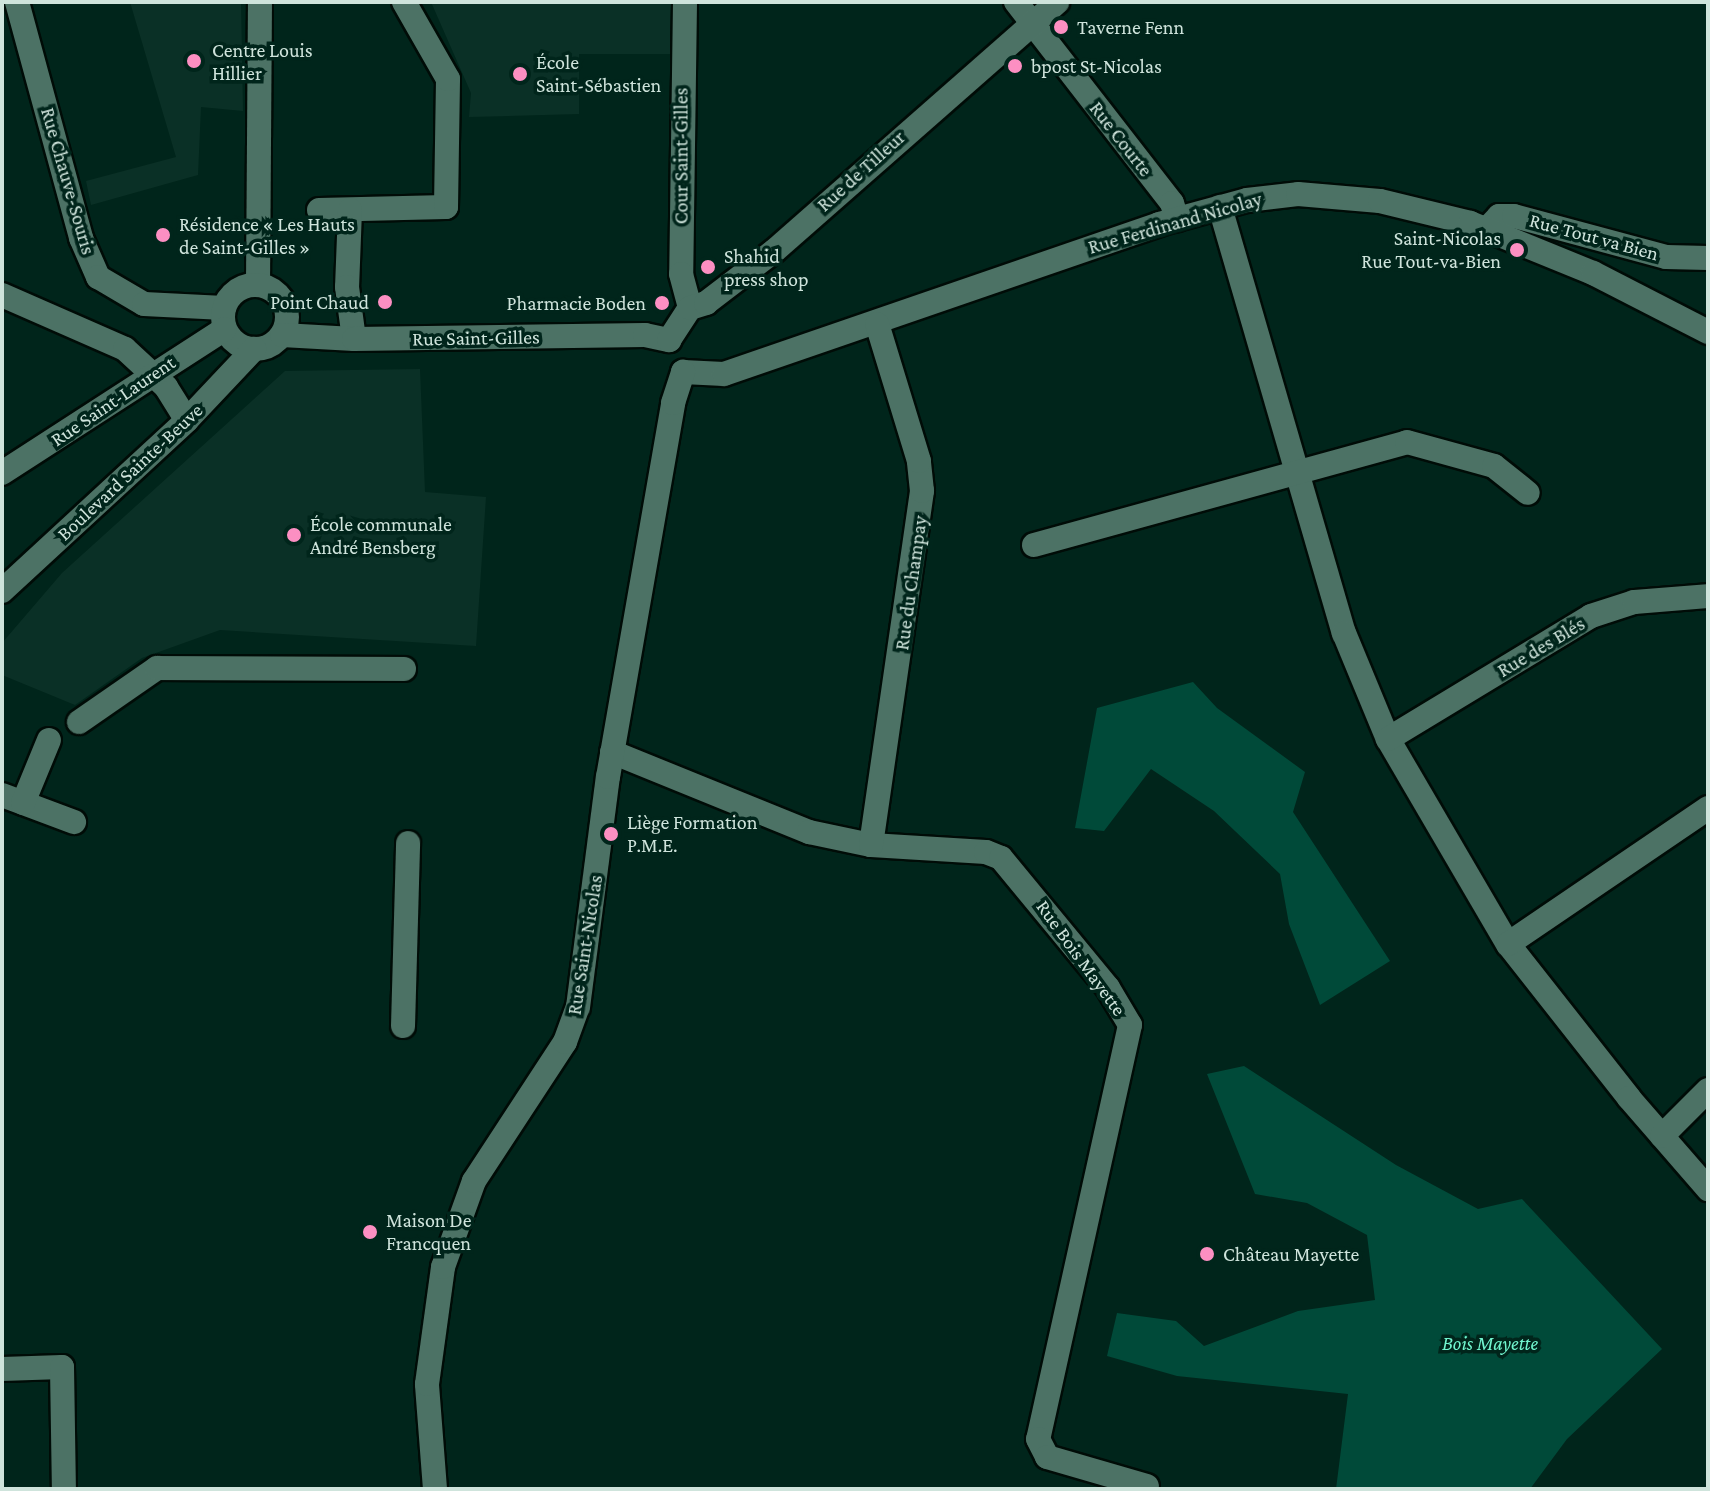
<!DOCTYPE html>
<html>
<head>
<meta charset="utf-8">
<style>
  body { margin:0 }
  #map { position:relative; width:1710px; height:1491px; overflow:hidden; background:#00251b; font-family:"Crimson Pro",serif }
  div>[style] { position:absolute }
  .built>* { inset:0; background:#0a3026 }
  .green>* { inset:0; background:#004a39 }
  .roads { filter:drop-shadow(2px 0 #000c07) drop-shadow(-2px 0 #000c07) drop-shadow(0 2px #000c07) drop-shadow(0 -2px #000c07) }
  .minor>* { height:24px; margin:-12px; padding:0 12px; transform-origin:12px; border-radius:12px; background:#4c7265 }
  .minor>.ring { margin:-12px; padding:0; box-sizing:content-box; background:none; border:24px solid #4c7265; border-radius:50% }
  .dots>* { width:22px; height:22px; translate:-50% -50%; box-sizing:border-box; border:4px solid #00251b; border-radius:50% }
  span { translate:-50% -50%; white-space:nowrap; text-align:center; line-height:1.15; -webkit-text-stroke:7px #00251b; paint-order:stroke }
  .poi-label { font-size:20px; color:#cfe4dc }
  .left { translate:0 -50%; text-align:left }
  .right { translate:-100% -50%; text-align:right }
  .street-label { font-size:20px; color:#cfe4dc }
  .park-label { font-size:20px; color:#71f6cf; font-style:italic }
  .frame { position:absolute; inset:0; border:4px solid #cfe4dc; pointer-events:none }
</style>
</head>
<body>
<div id="map">
  <div class="built">
    <i style="clip-path:polygon(130px 2px,241px 2px,243px 111px,201px 107px,198px 175px,91px 205px,86px 181px,176px 157px)"></i>
    <i style="clip-path:polygon(431px 2px,671px 2px,670px 54px,579px 54px,579px 114px,469px 117px,471px 93px)"></i>
    <i style="clip-path:polygon(420px 369px,425px 492px,486px 497px,476px 646px,220px 630px,142px 658px,75px 705px,2px 675px,2px 643px,62px 573px,285px 371px)"></i>
  </div>
  <div class="green">
    <i style="clip-path:polygon(1193px 682px,1217px 708px,1305px 772px,1293px 812px,1390px 961px,1320px 1005px,1289px 924px,1280px 874px,1214px 811px,1151px 769px,1104px 831px,1075px 828px,1097px 708px)"></i>
    <i style="clip-path:polygon(1244px 1066px,1396px 1165px,1478px 1209px,1522px 1199px,1662px 1349px,1567px 1439px,1530px 1489px,1336px 1489px,1348px 1394px,1177px 1376px,1107px 1356px,1117px 1313px,1176px 1321px,1204px 1346px,1298px 1311px,1375px 1300px,1367px 1235px,1307px 1203px,1255px 1194px,1207px 1074px)"></i>
  </div>
  <div class="roads">
    <div class="minor">
      <i style="left:17px;top:2px;width:245px;rotate:74.8deg"></i>
      <i style="left:81px;top:238px;width:43px;rotate:66.4deg"></i>
      <i style="left:98px;top:277px;width:53px;rotate:30.4deg"></i>
      <i style="left:144px;top:304px;width:80px;rotate:2.9deg"></i>
      <i style="left:685px;top:2px;width:272px;rotate:90.8deg"></i>
      <i style="left:681px;top:274px;width:35px;rotate:75deg"></i>
      <i style="left:1016px;top:2px;width:254px;rotate:52.2deg"></i>
      <i style="left:1172px;top:203px;width:17px;rotate:73deg"></i>
      <i style="left:1220px;top:207px;width:444px;rotate:73.8deg"></i>
      <i style="left:1344px;top:633px;width:115px;rotate:67.5deg"></i>
      <i style="left:1388px;top:739px;width:238px;rotate:59.7deg"></i>
      <i style="left:1508px;top:944px;width:196px;rotate:51.8deg"></i>
      <i style="left:1629px;top:1098px;width:121px;rotate:49deg"></i>
      <i style="left:319px;top:210px;width:127px;rotate:-1.4deg"></i>
      <i style="left:446px;top:207px;width:128px;rotate:-89.1deg"></i>
      <i style="left:448px;top:79px;width:89px;rotate:-119.7deg"></i>
      <i style="left:350px;top:210px;width:77px;rotate:92.2deg"></i>
      <i style="left:347px;top:287px;width:52px;rotate:82.3deg"></i>
      <i style="left:1486px;top:230px;width:19px;rotate:-47deg"></i>
      <i style="left:1499px;top:216px;width:15px"></i>
      <i style="left:1514px;top:216px;width:157px;rotate:15.1deg"></i>
      <i style="left:1666px;top:257px;width:42px;rotate:1.4deg"></i>
      <i style="left:258px;top:285px;width:283px;rotate:-89.6deg"></i>
      <i class="ring" style="left:223px;top:285px;width:40px;height:40px"></i>
      <i style="left:2px;top:295px;width:134px;rotate:23.7deg"></i>
      <i style="left:125px;top:349px;width:56px;rotate:42.8deg"></i>
      <i style="left:166px;top:387px;width:39px;rotate:58deg"></i>
      <i style="left:282px;top:335px;width:72px;rotate:3.2deg"></i>
      <i style="left:354px;top:339px;width:291px;rotate:-0.8deg"></i>
      <i style="left:645px;top:335px;width:25px;rotate:12deg"></i>
      <i style="left:669px;top:340px;width:38px;rotate:-57deg"></i>
      <i style="left:690px;top:308px;width:17px;rotate:-17deg"></i>
      <i style="left:706px;top:303px;width:86px;rotate:-37.4deg"></i>
      <i style="left:774px;top:251px;width:377px;rotate:-41.3deg"></i>
      <i style="left:683px;top:372px;width:41px;rotate:2.8deg"></i>
      <i style="left:724px;top:374px;width:460px;rotate:-19deg"></i>
      <i style="left:1159px;top:224px;width:91px;rotate:-15.3deg"></i>
      <i style="left:1247px;top:200px;width:51px;rotate:-6.7deg"></i>
      <i style="left:1298px;top:194px;width:82px;rotate:4.9deg"></i>
      <i style="left:1380px;top:201px;width:93px;rotate:13.7deg"></i>
      <i style="left:1470px;top:223px;width:133px;rotate:22.1deg"></i>
      <i style="left:1593px;top:273px;width:129px;rotate:27.2deg"></i>
      <i style="left:2px;top:473px;width:265px;rotate:-32.9deg"></i>
      <i style="left:1034px;top:545px;width:387px;rotate:-15.4deg"></i>
      <i style="left:1407px;top:442px;width:90px;rotate:15.4deg"></i>
      <i style="left:1494px;top:466px;width:43px;rotate:38.5deg"></i>
      <i style="left:2px;top:591px;width:252px;rotate:-42.7deg"></i>
      <i style="left:187px;top:420px;width:98px;rotate:-46.7deg"></i>
      <i style="left:79px;top:722px;width:95px;rotate:-34.7deg"></i>
      <i style="left:157px;top:668px;width:247px;rotate:0.2deg"></i>
      <i style="left:1388px;top:739px;width:237px;rotate:-31.2deg"></i>
      <i style="left:1591px;top:616px;width:45px;rotate:-18deg"></i>
      <i style="left:1634px;top:602px;width:74px;rotate:-4.6deg"></i>
      <i style="left:612px;top:752px;width:213px;rotate:22.1deg"></i>
      <i style="left:809px;top:832px;width:63px;rotate:11.8deg"></i>
      <i style="left:871px;top:845px;width:115px;rotate:3.5deg"></i>
      <i style="left:986px;top:852px;width:16px;rotate:22deg"></i>
      <i style="left:1001px;top:858px;width:168px;rotate:50.5deg"></i>
      <i style="left:1108px;top:988px;width:43px;rotate:59.3deg"></i>
      <i style="left:1130px;top:1025px;width:424px;rotate:102.5deg"></i>
      <i style="left:1038px;top:1439px;width:20px;rotate:63deg"></i>
      <i style="left:1047px;top:1457px;width:104px;rotate:16.2deg"></i>
      <i style="left:2px;top:795px;width:77px;rotate:20.6deg"></i>
      <i style="left:23px;top:803px;width:68px;rotate:-67.6deg"></i>
      <i style="left:871px;top:845px;width:358px;rotate:-81.8deg"></i>
      <i style="left:922px;top:491px;width:30px;rotate:-96deg"></i>
      <i style="left:919px;top:461px;width:143px;rotate:-107deg"></i>
      <i style="left:1508px;top:944px;width:242px;rotate:-34.2deg"></i>
      <i style="left:403px;top:1026px;width:183px;rotate:-88.4deg"></i>
      <i style="left:1662px;top:1136px;width:65px;rotate:-45deg"></i>
      <i style="left:2px;top:1369px;width:60px;rotate:-1.9deg"></i>
      <i style="left:62px;top:1367px;width:122px;rotate:89.1deg"></i>
      <i style="left:435px;top:1489px;width:105px;rotate:-94.4deg"></i>
      <i style="left:427px;top:1384px;width:118px;rotate:-82.2deg"></i>
      <i style="left:443px;top:1267px;width:91px;rotate:-70.2deg"></i>
      <i style="left:474px;top:1181px;width:166px;rotate:-56.8deg"></i>
      <i style="left:565px;top:1042px;width:37px;rotate:-70deg"></i>
      <i style="left:578px;top:1007px;width:232px;rotate:-82.6deg"></i>
      <i style="left:608px;top:777px;width:380px;rotate:-80.1deg"></i>
      <i style="left:673px;top:403px;width:33px;rotate:-72deg"></i>
    </div>
  </div>
  <div class="dots">
    <i style="left:1061px;top:27px;background:#fc8fc2"></i>
    <i style="left:194px;top:61px;background:#fc8fc2"></i>
    <i style="left:1015px;top:66px;background:#fc8fc2"></i>
    <i style="left:520px;top:74px;background:#fc8fc2"></i>
    <i style="left:163px;top:235px;background:#fc8fc2"></i>
    <i style="left:1517px;top:250px;background:#fc8fc2"></i>
    <i style="left:708px;top:267px;background:#fc8fc2"></i>
    <i style="left:385px;top:302px;background:#fc8fc2"></i>
    <i style="left:662px;top:303px;background:#fc8fc2"></i>
    <i style="left:294px;top:535px;background:#fc8fc2"></i>
    <i style="left:611px;top:834px;background:#fc8fc2"></i>
    <i style="left:370px;top:1232px;background:#fc8fc2"></i>
    <i style="left:1207px;top:1254px;background:#fc8fc2"></i>
  </div>
  <div class="poi-label">
    <span class="left" style="left:1077px;top:27px">Taverne Fenn</span>
    <span class="left" style="left:212px;top:62px">Centre Louis<br>Hillier</span>
    <span class="left" style="left:536px;top:74px">École<br>Saint-Sébastien</span>
    <span class="left" style="left:1031px;top:66px">bpost St-Nicolas</span>
    <span class="left" style="left:179px;top:236px">Résidence « Les Hauts<br>de Saint-Gilles »</span>
    <span class="right" style="left:1501px;top:250px">Saint-Nicolas<br>Rue Tout-va-Bien</span>
    <span class="left" style="left:724px;top:268px">Shahid<br>press shop</span>
    <span class="right" style="left:369px;top:302px">Point Chaud</span>
    <span class="right" style="left:646px;top:303px">Pharmacie Boden</span>
    <span class="left" style="left:310px;top:536px">École communale<br>André Bensberg</span>
    <span class="left" style="left:627px;top:834px">Liège Formation<br>P.M.E.</span>
    <span class="left" style="left:386px;top:1232px">Maison De<br>Francquen</span>
    <span class="left" style="left:1223px;top:1254px">Château Mayette</span>
  </div>
  <div class="street-label">
    <span style="left:1121px;top:139px;rotate:52deg">Rue Courte</span>
    <span style="left:681px;top:156px;rotate:-90deg">Cour Saint-Gilles</span>
    <span style="left:861px;top:171px;rotate:-42deg">Rue de Tilleur</span>
    <span style="left:68px;top:181px;rotate:74deg">Rue Chauve-Souris</span>
    <span style="left:1175px;top:223px;rotate:-16deg">Rue Ferdinand Nicolay</span>
    <span style="left:1594px;top:237px;rotate:15deg">Rue Tout va Bien</span>
    <span style="left:476px;top:338px;rotate:-1deg">Rue Saint-Gilles</span>
    <span style="left:113px;top:401px;rotate:-34deg">Rue Saint-Laurent</span>
    <span style="left:130px;top:472px;rotate:-43deg">Boulevard Sainte-Beuve</span>
    <span style="left:911px;top:583px;rotate:-82deg">Rue du Champay</span>
    <span style="left:1541px;top:647px;rotate:-31deg">Rue des Blés</span>
    <span style="left:585px;top:945px;rotate:-81deg">Rue Saint-Nicolas</span>
    <span style="left:1081px;top:958px;rotate:54deg">Rue Bois Mayette</span>
  </div>
  <div class="park-label">
    <span style="left:1490px;top:1343px">Bois Mayette</span>
  </div>
  <div class="frame"></div>
</div>
</body>
</html>
